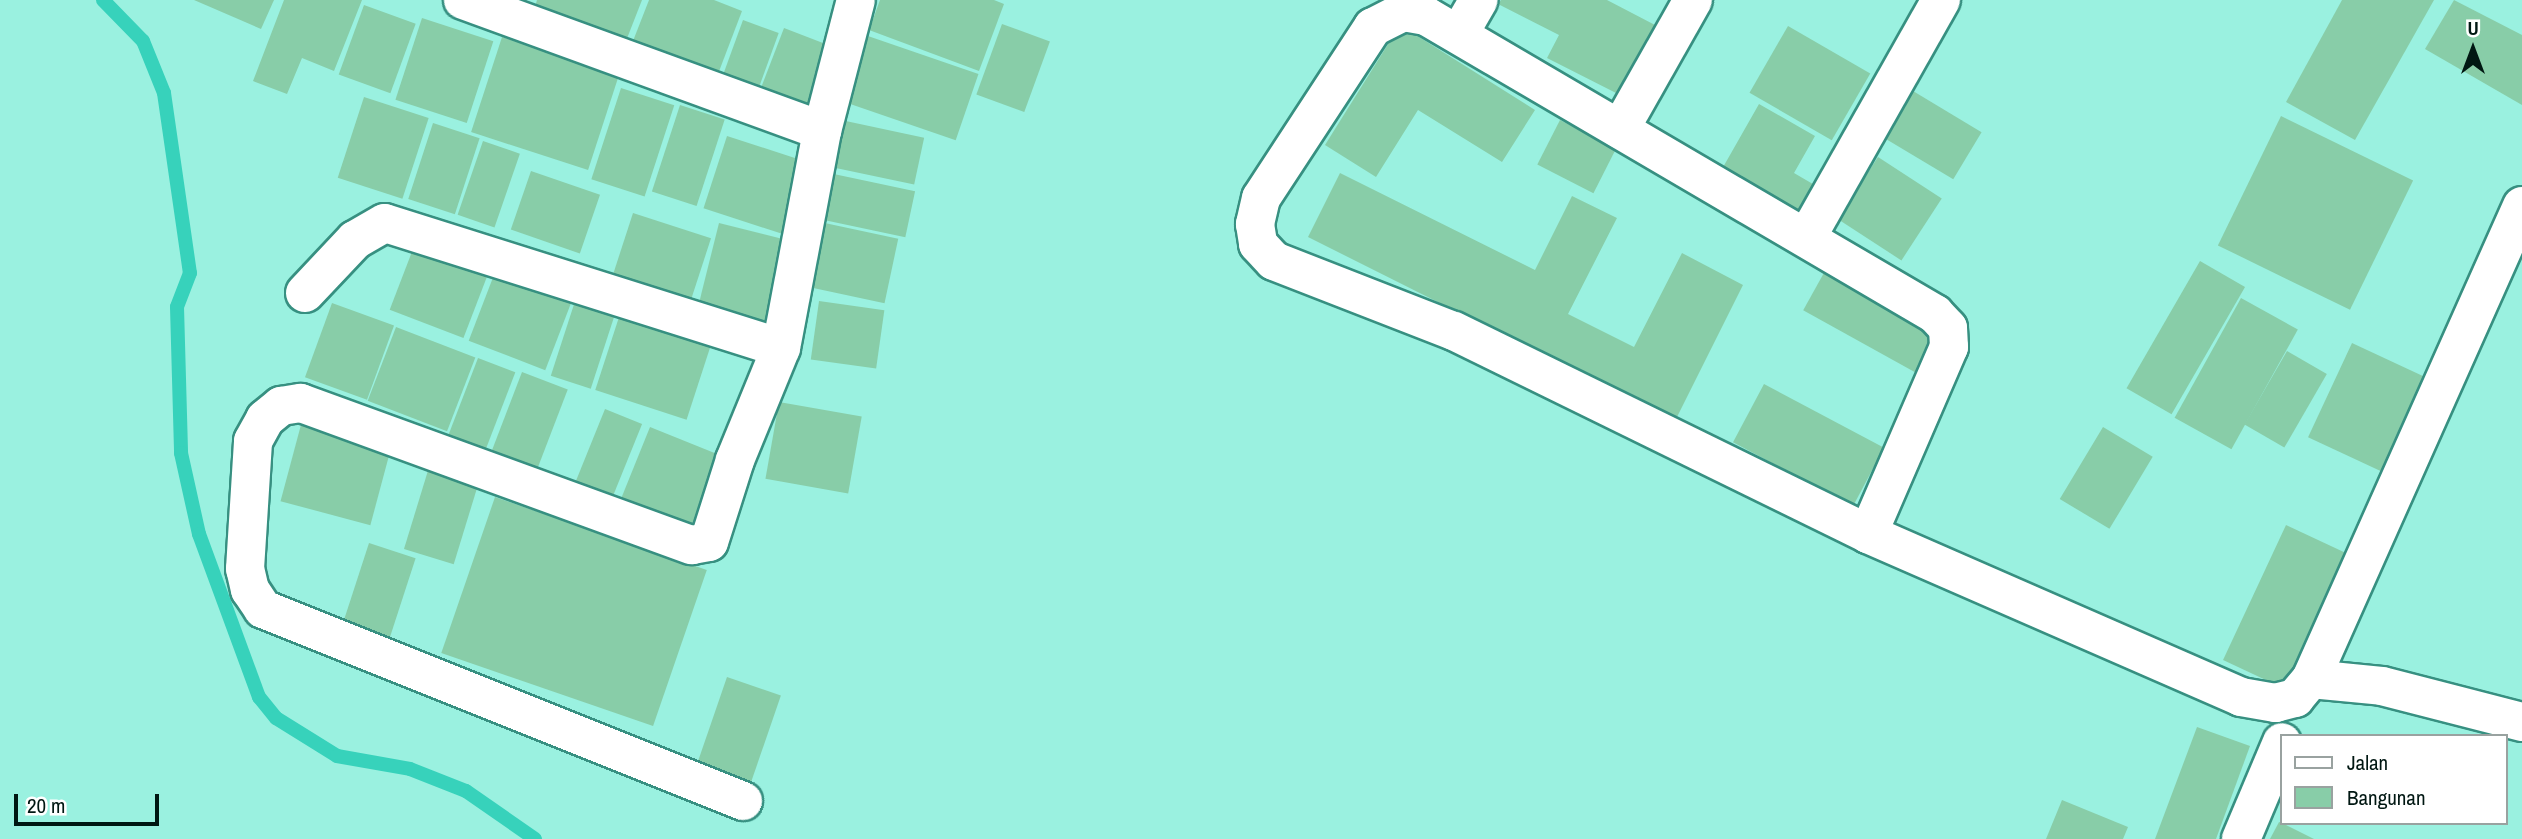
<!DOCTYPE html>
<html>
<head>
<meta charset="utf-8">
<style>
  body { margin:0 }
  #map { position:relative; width:2522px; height:839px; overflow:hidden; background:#9af1e0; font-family:"Archivo Narrow",sans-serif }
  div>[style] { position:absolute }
  .stream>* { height:14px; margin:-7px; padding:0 7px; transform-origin:7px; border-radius:7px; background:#37d2bb }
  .building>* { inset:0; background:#88cda8; transform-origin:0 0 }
  .roads { filter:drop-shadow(2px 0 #379081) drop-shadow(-2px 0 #379081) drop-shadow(0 2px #379081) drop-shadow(0 -2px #379081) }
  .street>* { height:38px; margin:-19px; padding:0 19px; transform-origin:19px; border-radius:19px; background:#fff }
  span { translate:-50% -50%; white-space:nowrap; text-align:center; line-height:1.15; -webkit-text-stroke:5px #fff; paint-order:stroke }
  .legend { position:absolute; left:2280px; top:734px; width:228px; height:91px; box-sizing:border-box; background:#fff; border:2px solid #99a2a0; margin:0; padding:9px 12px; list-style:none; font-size:21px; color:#001712 }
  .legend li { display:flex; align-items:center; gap:14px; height:35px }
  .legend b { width:35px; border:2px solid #99a2a0 }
  .north { position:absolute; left:2438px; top:14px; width:70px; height:70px; -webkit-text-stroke:5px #fff; paint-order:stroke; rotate:0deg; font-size:19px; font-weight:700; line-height:28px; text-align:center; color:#001712 }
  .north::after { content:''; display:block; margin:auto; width:24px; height:32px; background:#001712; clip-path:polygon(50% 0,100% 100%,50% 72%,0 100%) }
  .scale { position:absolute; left:14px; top:794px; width:145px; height:32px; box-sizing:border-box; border:4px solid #001712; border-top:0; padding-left:9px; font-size:21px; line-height:24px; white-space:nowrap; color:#001712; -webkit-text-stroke:5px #fff; paint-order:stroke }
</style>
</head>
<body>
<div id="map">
  <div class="stream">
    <i style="left:103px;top:0;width:57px;rotate:45.7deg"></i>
    <i style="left:143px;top:41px;width:56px;rotate:68deg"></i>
    <i style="left:164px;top:93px;width:182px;rotate:81.8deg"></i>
    <i style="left:190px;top:273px;width:36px;rotate:111deg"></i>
    <i style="left:177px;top:307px;width:146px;rotate:88.4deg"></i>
    <i style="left:181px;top:453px;width:83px;rotate:77.5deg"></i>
    <i style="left:199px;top:534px;width:174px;rotate:69.8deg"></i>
    <i style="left:259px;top:697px;width:27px;rotate:51deg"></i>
    <i style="left:276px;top:718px;width:72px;rotate:31.9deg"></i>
    <i style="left:337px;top:756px;width:74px;rotate:10.1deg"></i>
    <i style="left:410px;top:769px;width:60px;rotate:21.4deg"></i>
    <i style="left:466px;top:791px;width:84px;rotate:34.8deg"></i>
  </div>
  <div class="building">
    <i style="clip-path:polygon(194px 0,274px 0,261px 29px)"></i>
    <i style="clip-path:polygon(284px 0,362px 0,334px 71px,302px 58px,287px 94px,253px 81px)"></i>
    <i style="clip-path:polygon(537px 0,642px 0,626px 41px,535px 7px)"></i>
    <i style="clip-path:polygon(649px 0,714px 0,742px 11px,718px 74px,633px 41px)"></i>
    <i style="clip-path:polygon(880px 0,994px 0,1004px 4px,979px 71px,869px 30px)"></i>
    <i style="clip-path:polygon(1501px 0,1607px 0,1655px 25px,1618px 94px,1547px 58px,1559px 35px,1498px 4px)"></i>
    <i style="clip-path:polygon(2342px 0,2434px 0,2355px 140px,2286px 102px)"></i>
    <i style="clip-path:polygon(2454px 0,2522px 35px,2522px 105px,2425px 49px)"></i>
    <i style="left:364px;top:5px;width:55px;height:74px;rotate:20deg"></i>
    <i style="left:422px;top:18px;width:75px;height:86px;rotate:18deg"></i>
    <i style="left:743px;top:20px;width:38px;height:63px;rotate:20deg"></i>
    <i style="left:1002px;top:24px;width:51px;height:75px;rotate:20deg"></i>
    <i style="clip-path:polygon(1400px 25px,1535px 110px,1502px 162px,1418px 110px,1376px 177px,1325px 145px)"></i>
    <i style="left:1788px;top:26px;width:95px;height:77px;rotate:30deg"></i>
    <i style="left:784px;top:28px;width:57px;height:71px;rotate:21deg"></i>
    <i style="left:865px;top:35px;width:120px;height:70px;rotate:19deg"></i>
    <i style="left:502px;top:37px;width:123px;height:100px;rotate:18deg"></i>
    <i style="left:621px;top:88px;width:56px;height:96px;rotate:18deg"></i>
    <i style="left:1913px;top:91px;width:80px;height:55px;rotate:31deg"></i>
    <i style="left:364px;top:97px;width:68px;height:85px;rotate:18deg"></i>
    <i style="clip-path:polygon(1759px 104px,1815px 136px,1794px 173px,1818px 187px,1803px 215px,1722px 169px)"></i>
    <i style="left:680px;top:105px;width:47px;height:91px;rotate:18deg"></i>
    <i style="left:2281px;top:116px;width:147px;height:144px;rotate:26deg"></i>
    <i style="left:841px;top:120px;width:85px;height:48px;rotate:12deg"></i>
    <i style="left:1560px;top:120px;width:63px;height:50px;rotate:27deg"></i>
    <i style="left:433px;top:123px;width:49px;height:80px;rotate:18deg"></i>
    <i style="left:727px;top:136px;width:89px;height:76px;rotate:18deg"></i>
    <i style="left:483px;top:141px;width:39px;height:78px;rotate:19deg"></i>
    <i style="left:1878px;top:157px;width:76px;height:74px;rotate:33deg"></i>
    <i style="left:531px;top:171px;width:73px;height:62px;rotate:19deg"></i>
    <i style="left:829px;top:173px;width:88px;height:47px;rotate:12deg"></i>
    <i style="clip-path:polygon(1340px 173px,1535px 270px,1572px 196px,1617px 218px,1568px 314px,1634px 347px,1682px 253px,1743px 285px,1675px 421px,1308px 237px)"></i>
    <i style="left:633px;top:213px;width:82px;height:72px;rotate:18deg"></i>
    <i style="left:820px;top:222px;width:80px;height:66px;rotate:12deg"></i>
    <i style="left:719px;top:223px;width:73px;height:90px;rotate:14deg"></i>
    <i style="left:418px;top:236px;width:79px;height:79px;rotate:21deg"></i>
    <i style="left:2200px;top:261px;width:52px;height:147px;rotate:30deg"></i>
    <i style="left:497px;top:267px;width:82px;height:79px;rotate:21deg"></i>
    <i style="left:1825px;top:271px;width:131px;height:45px;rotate:29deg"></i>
    <i style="left:578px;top:292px;width:42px;height:88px;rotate:18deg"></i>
    <i style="left:2241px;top:298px;width:65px;height:137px;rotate:29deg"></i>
    <i style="left:819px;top:301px;width:66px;height:59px;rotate:8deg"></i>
    <i style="left:332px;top:303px;width:66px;height:79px;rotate:20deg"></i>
    <i style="left:620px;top:314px;width:96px;height:80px;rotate:18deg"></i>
    <i style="left:396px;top:327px;width:85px;height:79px;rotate:21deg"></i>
    <i style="left:2352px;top:343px;width:93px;height:104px;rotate:25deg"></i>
    <i style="left:2287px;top:351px;width:46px;height:85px;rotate:30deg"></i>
    <i style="left:478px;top:358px;width:40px;height:90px;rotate:21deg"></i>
    <i style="left:522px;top:372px;width:49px;height:92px;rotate:21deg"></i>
    <i style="left:1764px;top:384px;width:136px;height:66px;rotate:28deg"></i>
    <i style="left:779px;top:402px;width:84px;height:78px;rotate:10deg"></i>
    <i style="left:605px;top:409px;width:40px;height:82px;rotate:22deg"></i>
    <i style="left:302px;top:421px;width:93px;height:83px;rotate:15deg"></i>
    <i style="left:650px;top:427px;width:83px;height:83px;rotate:22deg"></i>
    <i style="left:2103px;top:427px;width:58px;height:84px;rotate:31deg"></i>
    <i style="left:430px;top:464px;width:52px;height:89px;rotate:17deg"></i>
    <i style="left:495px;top:497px;width:224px;height:165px;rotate:19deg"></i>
    <i style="left:2286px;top:525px;width:69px;height:149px;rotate:25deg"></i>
    <i style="left:369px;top:543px;width:49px;height:86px;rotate:18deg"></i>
    <i style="left:727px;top:677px;width:57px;height:92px;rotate:19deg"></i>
    <i style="clip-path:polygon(2197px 727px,2250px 746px,2216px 839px,2155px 839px)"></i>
    <i style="clip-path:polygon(2062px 800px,2128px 827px,2123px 839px,2046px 839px)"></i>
    <i style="clip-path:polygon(2279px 822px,2282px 823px,2314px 839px,2270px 839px)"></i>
  </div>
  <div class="roads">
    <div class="street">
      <i style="left:463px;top:0;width:382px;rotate:20deg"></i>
      <i style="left:1459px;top:34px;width:39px;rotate:-60deg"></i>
      <i style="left:1620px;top:129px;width:148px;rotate:-60.5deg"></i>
      <i style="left:1808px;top:235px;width:270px;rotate:-60.5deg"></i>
      <i style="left:305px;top:293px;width:73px;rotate:-46.7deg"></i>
      <i style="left:355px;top:240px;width:34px;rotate:-30deg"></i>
      <i style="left:385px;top:223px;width:415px;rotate:17.5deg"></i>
      <i style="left:1868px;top:534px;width:204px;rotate:-66.6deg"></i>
      <i style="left:1949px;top:347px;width:19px;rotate:-93deg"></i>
      <i style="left:1948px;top:328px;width:19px;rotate:-133deg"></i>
      <i style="left:1935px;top:314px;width:590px;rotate:-149.65deg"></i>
      <i style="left:1426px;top:16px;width:23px;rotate:-170deg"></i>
      <i style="left:1403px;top:12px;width:34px;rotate:153deg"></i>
      <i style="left:1373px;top:27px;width:204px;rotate:123.2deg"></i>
      <i style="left:1261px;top:198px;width:27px;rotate:103deg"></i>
      <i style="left:1255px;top:224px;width:20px;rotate:81deg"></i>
      <i style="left:1258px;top:244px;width:23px;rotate:47deg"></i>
      <i style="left:1274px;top:261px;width:193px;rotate:21.3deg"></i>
      <i style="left:1454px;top:331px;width:461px;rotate:26.1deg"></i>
      <i style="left:1868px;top:534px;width:407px;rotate:23.6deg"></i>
      <i style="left:2241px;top:697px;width:35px;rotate:10deg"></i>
      <i style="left:2275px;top:703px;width:21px;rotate:-14deg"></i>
      <i style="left:2295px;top:698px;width:25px;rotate:-50deg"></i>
      <i style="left:2311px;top:679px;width:518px;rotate:-65.96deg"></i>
      <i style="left:2311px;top:679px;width:71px;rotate:5.6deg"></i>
      <i style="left:2382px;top:686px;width:145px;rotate:14.4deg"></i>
      <i style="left:743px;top:801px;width:517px;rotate:-158.2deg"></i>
      <i style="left:263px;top:609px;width:23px;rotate:-124deg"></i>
      <i style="left:250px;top:590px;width:22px;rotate:-103deg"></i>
      <i style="left:245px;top:569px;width:128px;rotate:-86.4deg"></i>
      <i style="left:253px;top:441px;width:25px;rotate:-61deg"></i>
      <i style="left:265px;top:419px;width:21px;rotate:-39deg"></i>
      <i style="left:281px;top:406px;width:20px;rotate:-9deg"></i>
      <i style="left:301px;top:403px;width:416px;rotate:20deg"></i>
      <i style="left:692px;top:545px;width:17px;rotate:-10deg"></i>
      <i style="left:709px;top:542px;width:86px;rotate:-72.4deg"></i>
      <i style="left:735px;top:460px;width:121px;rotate:-67.7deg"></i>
      <i style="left:781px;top:348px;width:221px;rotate:-79.3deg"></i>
      <i style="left:822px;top:131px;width:135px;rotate:-75.5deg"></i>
      <i style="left:2241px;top:839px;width:105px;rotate:-67.1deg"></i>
    </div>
  </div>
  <ul class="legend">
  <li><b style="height:9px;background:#fff"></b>Jalan</li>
  <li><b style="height:19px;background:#88cda8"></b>Bangunan</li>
  </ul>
  <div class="north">U</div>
  <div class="scale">20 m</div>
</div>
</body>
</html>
